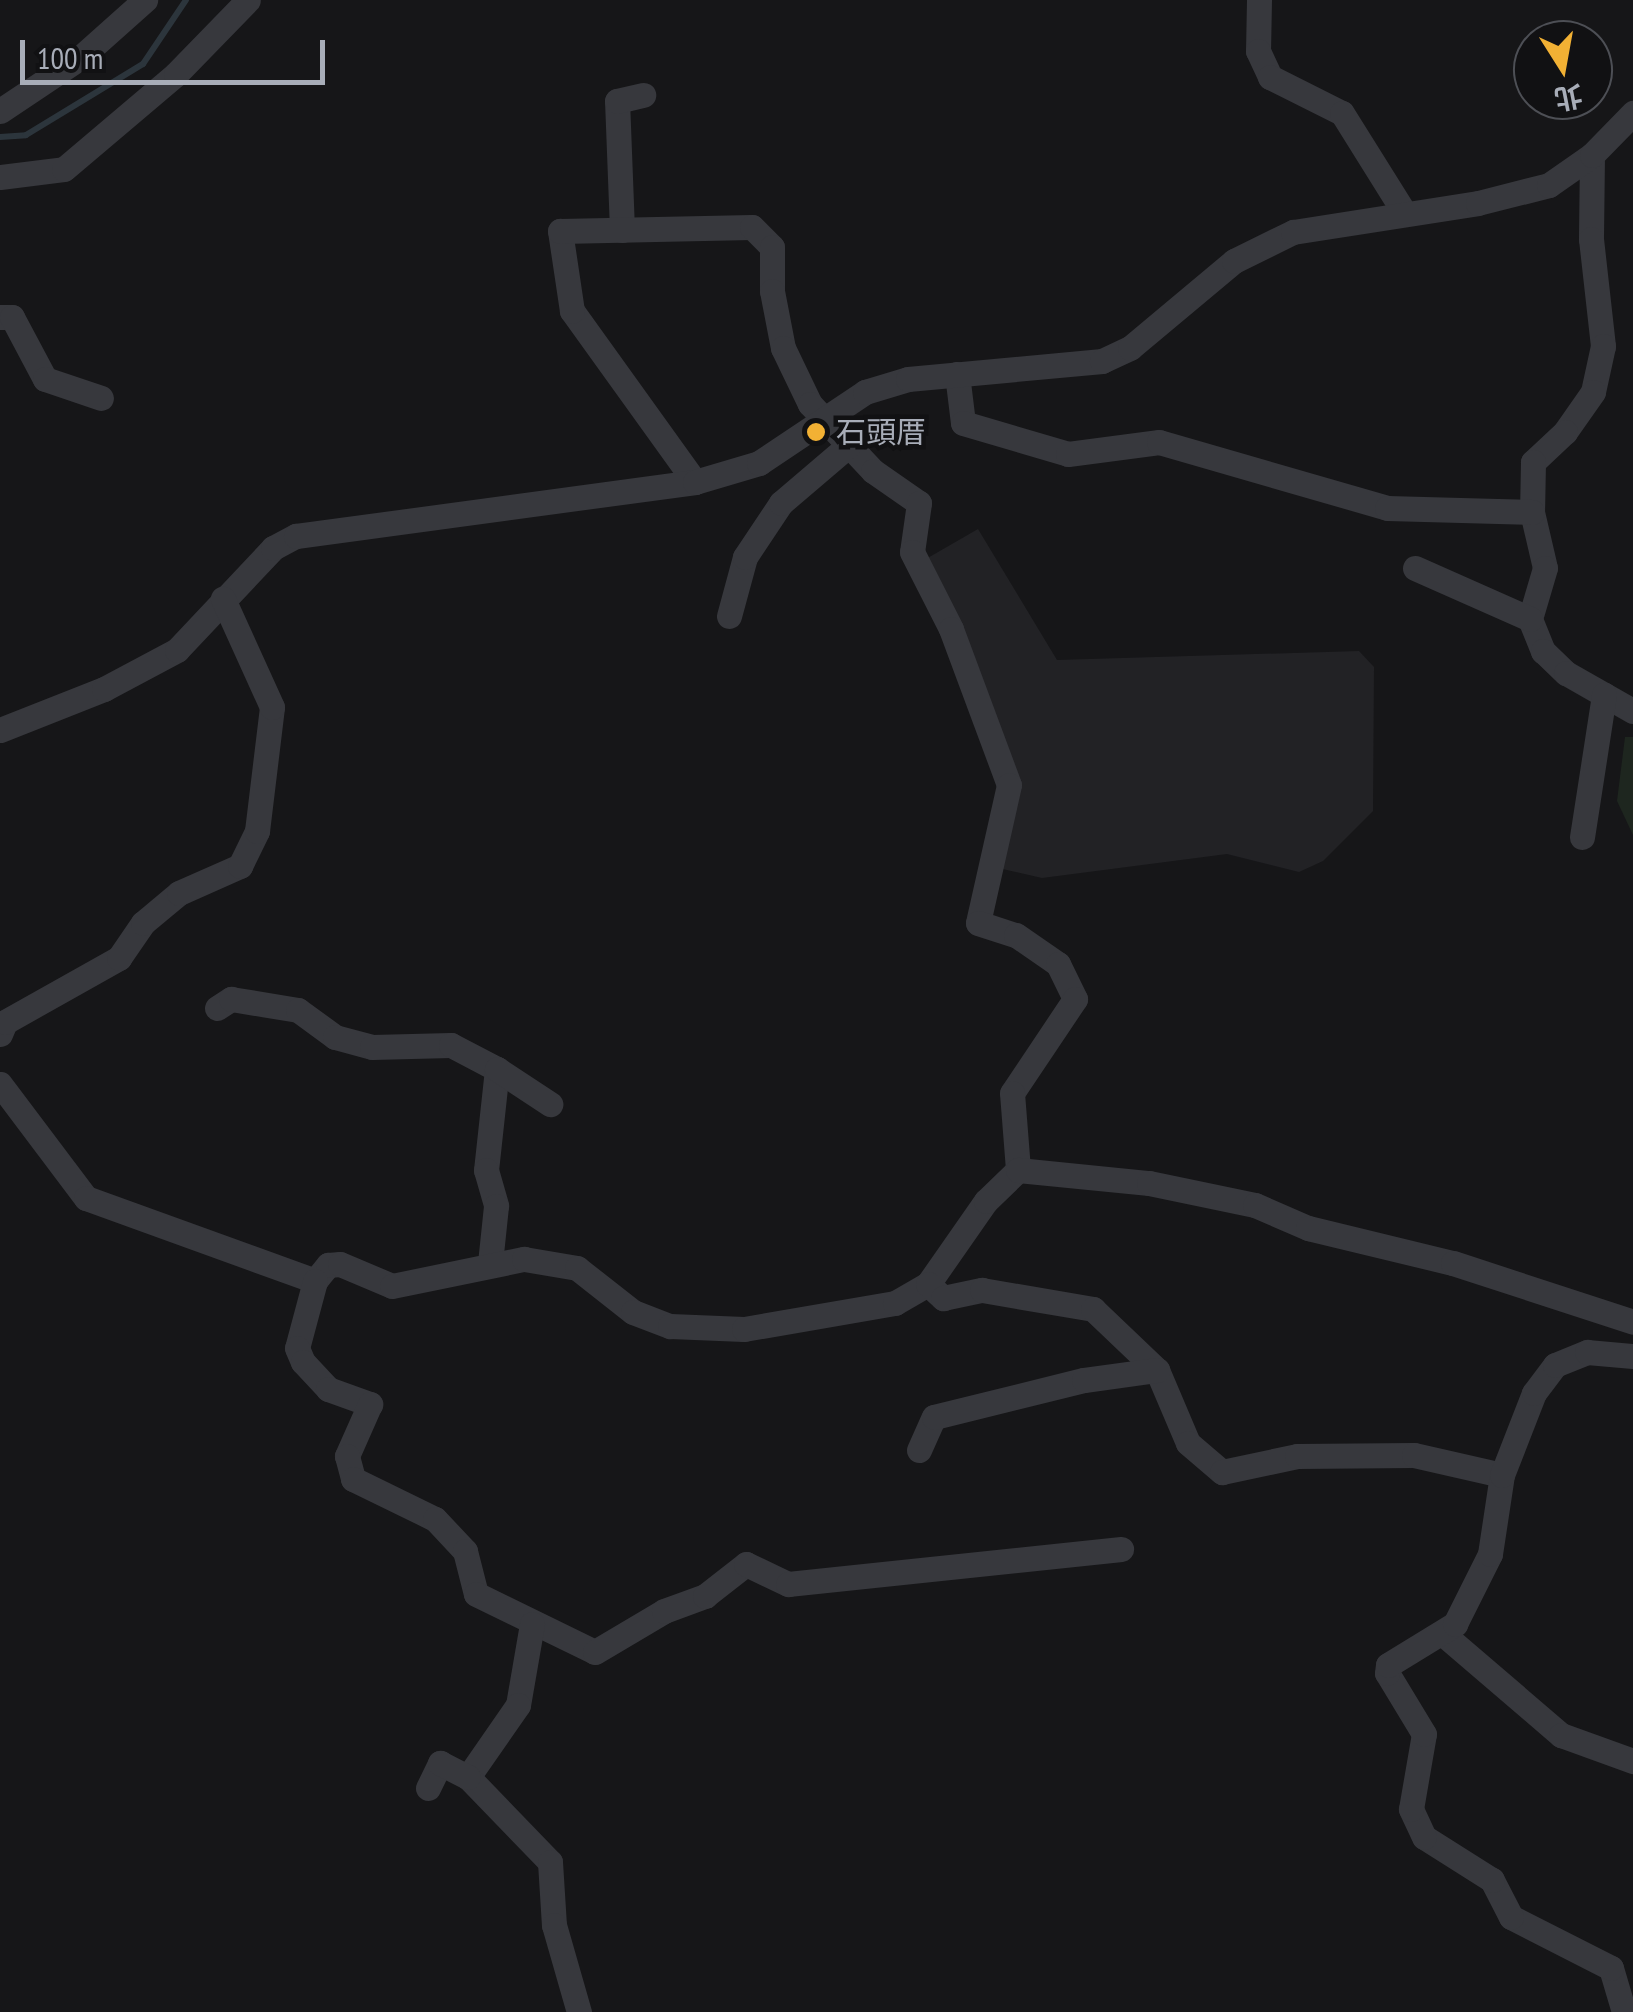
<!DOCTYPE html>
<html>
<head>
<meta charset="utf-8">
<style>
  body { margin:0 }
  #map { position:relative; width:1633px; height:2012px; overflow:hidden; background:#161618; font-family:"PT Sans Narrow","Noto Sans TC",sans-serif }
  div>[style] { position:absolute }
  .built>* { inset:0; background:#222225 }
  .green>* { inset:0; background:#1e261f }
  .stream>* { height:6px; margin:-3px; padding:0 3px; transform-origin:3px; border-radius:3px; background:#2c353c }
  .minor>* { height:25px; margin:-12.5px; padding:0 12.5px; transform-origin:12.5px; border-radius:12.5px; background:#37383d }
  .dots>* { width:28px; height:28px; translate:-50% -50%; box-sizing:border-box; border:5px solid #111113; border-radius:50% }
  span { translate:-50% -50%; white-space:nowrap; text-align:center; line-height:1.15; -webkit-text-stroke:9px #111113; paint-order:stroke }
  .poi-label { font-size:30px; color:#a8adb8 }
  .left { translate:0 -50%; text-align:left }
  .north { position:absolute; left:1513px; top:20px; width:100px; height:100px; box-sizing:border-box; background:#111113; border:2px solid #4d4f55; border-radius:50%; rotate:169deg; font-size:28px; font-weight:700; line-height:40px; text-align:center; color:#a8adb8 }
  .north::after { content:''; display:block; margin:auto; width:35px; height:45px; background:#f2b134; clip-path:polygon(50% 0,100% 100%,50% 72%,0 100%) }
  .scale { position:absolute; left:20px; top:40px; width:305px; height:45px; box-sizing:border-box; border:5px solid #a8adb8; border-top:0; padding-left:12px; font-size:30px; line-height:35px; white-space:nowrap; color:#a8adb8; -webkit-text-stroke:8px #111113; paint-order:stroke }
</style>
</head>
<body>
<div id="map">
  <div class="built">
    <i style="clip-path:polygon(978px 529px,1057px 660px,1359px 651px,1374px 667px,1373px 811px,1323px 861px,1299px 872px,1227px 854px,1042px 878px,998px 868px,1006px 769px,919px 563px)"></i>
  </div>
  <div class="green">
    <i style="clip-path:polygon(1625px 737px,1633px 737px,1633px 835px,1617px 801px)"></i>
  </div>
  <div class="stream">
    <i style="left:0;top:137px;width:26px;rotate:-4deg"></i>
    <i style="left:26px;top:135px;width:137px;rotate:-31.3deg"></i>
    <i style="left:143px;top:64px;width:77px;rotate:-56.1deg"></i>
  </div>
  <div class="minor">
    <i style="left:1259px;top:0;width:51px;rotate:91.1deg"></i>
    <i style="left:1258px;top:51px;width:29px;rotate:65deg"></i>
    <i style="left:1270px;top:77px;width:80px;rotate:26.6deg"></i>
    <i style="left:1342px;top:113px;width:119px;rotate:58deg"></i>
    <i style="left:0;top:111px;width:97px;rotate:-33.7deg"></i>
    <i style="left:81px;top:57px;width:86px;rotate:-41.7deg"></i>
    <i style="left:1592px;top:155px;width:84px;rotate:90.7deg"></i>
    <i style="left:1591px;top:239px;width:108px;rotate:83.6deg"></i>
    <i style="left:1603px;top:346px;width:47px;rotate:102.3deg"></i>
    <i style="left:1593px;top:392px;width:49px;rotate:125deg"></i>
    <i style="left:1565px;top:432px;width:44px;rotate:136.8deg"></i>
    <i style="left:1533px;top:462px;width:50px;rotate:91.1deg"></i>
    <i style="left:1532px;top:512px;width:57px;rotate:76.9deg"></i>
    <i style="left:1545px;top:568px;width:53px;rotate:106.4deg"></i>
    <i style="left:1530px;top:619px;width:35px;rotate:68deg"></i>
    <i style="left:1543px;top:651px;width:32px;rotate:44deg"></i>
    <i style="left:1566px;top:673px;width:77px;rotate:29.6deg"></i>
    <i style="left:0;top:177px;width:64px;rotate:-7.1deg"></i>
    <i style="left:64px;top:169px;width:147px;rotate:-40.3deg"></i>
    <i style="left:176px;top:74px;width:103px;rotate:-45.8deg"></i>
    <i style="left:622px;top:230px;width:129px;rotate:-92.2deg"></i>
    <i style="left:617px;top:101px;width:27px;rotate:-13deg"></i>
    <i style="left:0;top:317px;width:12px"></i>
    <i style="left:12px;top:317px;width:70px;rotate:62deg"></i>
    <i style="left:45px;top:379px;width:59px;rotate:18.7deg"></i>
    <i style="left:957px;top:374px;width:49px;rotate:83deg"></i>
    <i style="left:963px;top:423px;width:109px;rotate:16.4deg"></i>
    <i style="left:1068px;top:454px;width:92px;rotate:-7.5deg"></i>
    <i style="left:1159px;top:442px;width:237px;rotate:16.1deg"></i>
    <i style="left:1387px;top:508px;width:145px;rotate:1.6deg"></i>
    <i style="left:695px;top:482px;width:211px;rotate:-125.7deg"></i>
    <i style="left:572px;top:311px;width:81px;rotate:-98.5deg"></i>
    <i style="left:560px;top:231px;width:192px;rotate:-1.2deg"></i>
    <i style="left:752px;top:227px;width:28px;rotate:45deg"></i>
    <i style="left:772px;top:247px;width:44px;rotate:90deg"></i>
    <i style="left:772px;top:291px;width:58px;rotate:79.1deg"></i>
    <i style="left:783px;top:348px;width:62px;rotate:64.3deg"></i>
    <i style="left:810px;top:404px;width:92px;rotate:46.8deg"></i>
    <i style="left:873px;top:471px;width:56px;rotate:34.8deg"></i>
    <i style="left:919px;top:503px;width:49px;rotate:98.1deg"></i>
    <i style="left:912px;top:552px;width:86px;rotate:63.1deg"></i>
    <i style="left:951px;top:629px;width:166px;rotate:69.6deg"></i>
    <i style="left:1009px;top:785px;width:141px;rotate:102.7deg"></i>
    <i style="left:978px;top:923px;width:40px;rotate:18deg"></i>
    <i style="left:1016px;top:935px;width:51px;rotate:34.6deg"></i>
    <i style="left:1058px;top:964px;width:39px;rotate:64deg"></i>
    <i style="left:1075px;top:999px;width:113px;rotate:123.8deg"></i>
    <i style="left:1012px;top:1093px;width:77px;rotate:85.5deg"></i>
    <i style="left:1415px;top:568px;width:126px;rotate:23.9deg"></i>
    <i style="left:729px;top:616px;width:61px;rotate:-74.8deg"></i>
    <i style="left:745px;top:557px;width:65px;rotate:-56.3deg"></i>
    <i style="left:781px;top:503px;width:89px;rotate:-40.5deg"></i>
    <i style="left:0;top:730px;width:112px;rotate:-21.5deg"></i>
    <i style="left:104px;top:689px;width:83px;rotate:-28.1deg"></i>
    <i style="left:177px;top:650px;width:140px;rotate:-46.7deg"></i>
    <i style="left:273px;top:548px;width:26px;rotate:-28deg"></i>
    <i style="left:296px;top:536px;width:403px;rotate:-7.7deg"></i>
    <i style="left:695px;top:482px;width:67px;rotate:-16.5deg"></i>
    <i style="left:759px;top:463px;width:128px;rotate:-33.8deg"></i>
    <i style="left:865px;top:392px;width:45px;rotate:-16.8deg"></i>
    <i style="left:908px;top:379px;width:195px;rotate:-5.3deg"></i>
    <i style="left:1102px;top:361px;width:31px;rotate:-25deg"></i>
    <i style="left:1130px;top:348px;width:136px;rotate:-39.9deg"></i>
    <i style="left:1234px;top:261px;width:66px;rotate:-26.2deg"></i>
    <i style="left:1293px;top:232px;width:187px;rotate:-8.9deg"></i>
    <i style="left:1478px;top:203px;width:73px;rotate:-14.2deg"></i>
    <i style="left:1549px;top:185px;width:52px;rotate:-34.9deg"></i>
    <i style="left:1592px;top:155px;width:59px;rotate:-45.7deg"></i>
    <i style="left:1582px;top:837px;width:144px;rotate:-81.2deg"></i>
    <i style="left:217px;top:1008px;width:17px;rotate:-33deg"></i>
    <i style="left:231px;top:999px;width:68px;rotate:9.3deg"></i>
    <i style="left:298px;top:1010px;width:46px;rotate:36.1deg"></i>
    <i style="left:335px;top:1037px;width:38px;rotate:15deg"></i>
    <i style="left:372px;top:1047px;width:79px;rotate:-1.5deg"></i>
    <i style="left:451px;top:1045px;width:52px;rotate:27.6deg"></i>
    <i style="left:497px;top:1069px;width:102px;rotate:96.2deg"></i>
    <i style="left:486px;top:1170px;width:37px;rotate:74deg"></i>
    <i style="left:496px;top:1206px;width:57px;rotate:96deg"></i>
    <i style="left:0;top:1034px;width:13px;rotate:-67deg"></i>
    <i style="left:5px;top:1022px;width:131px;rotate:-29.3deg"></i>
    <i style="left:119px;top:958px;width:42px;rotate:-55.6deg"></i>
    <i style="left:143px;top:923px;width:47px;rotate:-39.8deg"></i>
    <i style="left:179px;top:893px;width:67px;rotate:-23.9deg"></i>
    <i style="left:240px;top:866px;width:39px;rotate:-64deg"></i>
    <i style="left:257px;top:831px;width:125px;rotate:-83.1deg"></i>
    <i style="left:272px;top:707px;width:119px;rotate:-114.4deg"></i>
    <i style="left:497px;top:1069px;width:64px;rotate:33.4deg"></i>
    <i style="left:0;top:1084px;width:143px;rotate:53deg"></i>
    <i style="left:86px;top:1198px;width:244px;rotate:19.9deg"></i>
    <i style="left:315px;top:1281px;width:21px;rotate:-51deg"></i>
    <i style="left:328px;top:1265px;width:12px;rotate:-5deg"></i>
    <i style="left:340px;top:1264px;width:56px;rotate:22.9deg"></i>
    <i style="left:392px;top:1286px;width:135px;rotate:-11.6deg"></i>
    <i style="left:524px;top:1259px;width:54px;rotate:9.6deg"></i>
    <i style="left:577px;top:1268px;width:71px;rotate:38.2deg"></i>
    <i style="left:633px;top:1312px;width:40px;rotate:21deg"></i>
    <i style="left:670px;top:1326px;width:74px;rotate:2.3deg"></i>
    <i style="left:744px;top:1329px;width:153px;rotate:-9.8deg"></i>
    <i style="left:895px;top:1303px;width:38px;rotate:-30deg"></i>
    <i style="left:928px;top:1284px;width:101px;rotate:-55.1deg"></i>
    <i style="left:986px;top:1201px;width:45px;rotate:-44.1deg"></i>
    <i style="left:1018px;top:1170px;width:132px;rotate:5.7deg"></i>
    <i style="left:1149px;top:1183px;width:108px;rotate:11.7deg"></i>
    <i style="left:1255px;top:1205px;width:58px;rotate:23.5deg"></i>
    <i style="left:1308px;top:1228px;width:149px;rotate:13.6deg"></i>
    <i style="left:1453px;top:1263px;width:189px;rotate:18.1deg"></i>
    <i style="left:315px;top:1281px;width:69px;rotate:105deg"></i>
    <i style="left:297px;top:1348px;width:15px;rotate:67deg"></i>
    <i style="left:303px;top:1362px;width:37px;rotate:47deg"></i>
    <i style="left:328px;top:1389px;width:45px;rotate:19.7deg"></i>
    <i style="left:370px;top:1404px;width:57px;rotate:113.9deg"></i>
    <i style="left:347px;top:1456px;width:24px;rotate:75deg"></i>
    <i style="left:353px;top:1479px;width:91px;rotate:26deg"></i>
    <i style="left:435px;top:1519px;width:44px;rotate:46.8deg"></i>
    <i style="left:465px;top:1551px;width:44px;rotate:75.7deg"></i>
    <i style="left:476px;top:1594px;width:132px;rotate:26deg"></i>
    <i style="left:595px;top:1652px;width:80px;rotate:-30.7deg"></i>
    <i style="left:664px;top:1611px;width:44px;rotate:-20.1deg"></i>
    <i style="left:705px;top:1596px;width:52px;rotate:-38deg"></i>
    <i style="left:746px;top:1564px;width:47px;rotate:25.5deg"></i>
    <i style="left:788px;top:1584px;width:335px;rotate:-6deg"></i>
    <i style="left:928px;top:1284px;width:21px;rotate:43deg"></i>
    <i style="left:943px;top:1298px;width:40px;rotate:-12deg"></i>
    <i style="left:982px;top:1290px;width:113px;rotate:9.7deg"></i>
    <i style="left:1093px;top:1309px;width:88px;rotate:43.6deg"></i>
    <i style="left:1157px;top:1370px;width:79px;rotate:67deg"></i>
    <i style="left:1188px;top:1443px;width:45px;rotate:40.5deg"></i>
    <i style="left:1222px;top:1472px;width:77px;rotate:-12deg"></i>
    <i style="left:1297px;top:1456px;width:117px;rotate:-0.5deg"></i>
    <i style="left:1414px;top:1455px;width:90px;rotate:12.8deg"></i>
    <i style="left:919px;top:1450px;width:36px;rotate:-66deg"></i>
    <i style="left:934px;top:1417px;width:154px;rotate:-13.9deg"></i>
    <i style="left:1084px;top:1380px;width:74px;rotate:-7.8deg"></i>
    <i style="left:532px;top:1624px;width:82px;rotate:99.8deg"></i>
    <i style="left:518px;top:1705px;width:88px;rotate:124.8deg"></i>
    <i style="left:468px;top:1777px;width:118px;rotate:46deg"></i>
    <i style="left:550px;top:1862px;width:63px;rotate:86.4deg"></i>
    <i style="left:554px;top:1925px;width:91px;rotate:74deg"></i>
    <i style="left:1442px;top:1633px;width:157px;rotate:40.6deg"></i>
    <i style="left:1561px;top:1735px;width:77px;rotate:19.9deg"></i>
    <i style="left:428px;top:1788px;width:28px;rotate:-64deg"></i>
    <i style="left:440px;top:1763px;width:31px;rotate:27deg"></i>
    <i style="left:1624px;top:2012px;width:46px;rotate:-106.5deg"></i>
    <i style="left:1611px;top:1968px;width:112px;rotate:-153deg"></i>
    <i style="left:1511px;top:1917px;width:42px;rotate:-117.2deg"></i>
    <i style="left:1492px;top:1880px;width:80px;rotate:-147.7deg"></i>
    <i style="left:1424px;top:1837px;width:31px;rotate:-115deg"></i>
    <i style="left:1411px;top:1809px;width:76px;rotate:-80.2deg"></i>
    <i style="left:1424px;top:1734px;width:71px;rotate:-121.2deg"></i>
    <i style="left:1387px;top:1673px;width:8px;rotate:-83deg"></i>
    <i style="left:1388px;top:1665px;width:79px;rotate:-31.5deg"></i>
    <i style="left:1455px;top:1624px;width:78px;rotate:-63.4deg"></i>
    <i style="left:1490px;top:1554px;width:80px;rotate:-81.4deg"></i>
    <i style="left:1502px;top:1475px;width:88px;rotate:-68.7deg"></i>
    <i style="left:1534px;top:1393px;width:35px;rotate:-53deg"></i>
    <i style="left:1555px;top:1365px;width:35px;rotate:-22deg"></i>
    <i style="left:1587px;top:1352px;width:46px;rotate:5deg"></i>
  </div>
  <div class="dots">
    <i style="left:816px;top:432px;background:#f2b134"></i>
  </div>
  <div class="poi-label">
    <span class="left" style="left:836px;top:432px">石頭厝</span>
  </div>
  <div class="north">北</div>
  <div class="scale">100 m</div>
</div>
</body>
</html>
